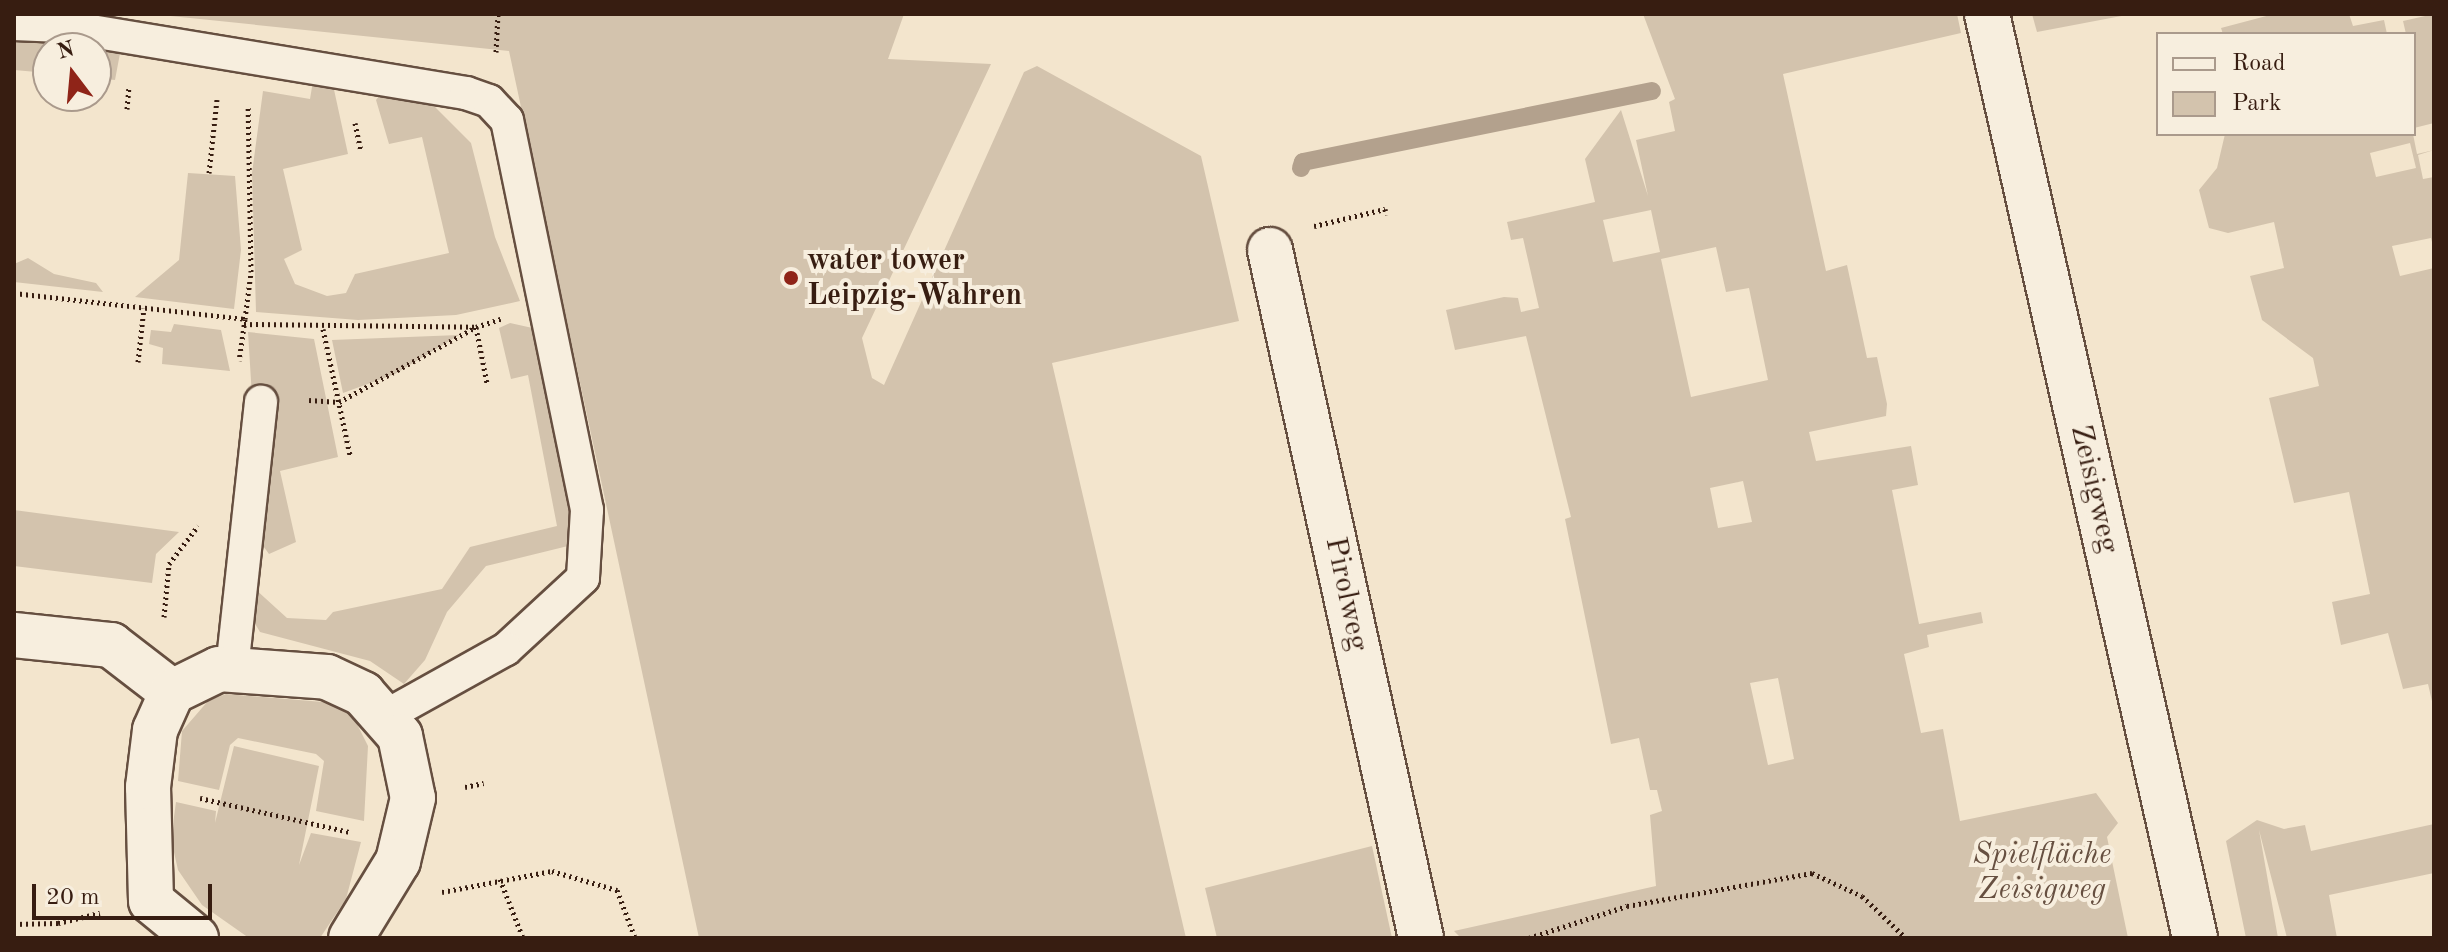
<!DOCTYPE html>
<html>
<head>
<meta charset="utf-8">
<style>
  body { margin:0 }
  #map { position:relative; width:2448px; height:952px; overflow:hidden; background:#f3e5cd; font-family:"Old Standard TT",serif }
  div>[style] { position:absolute }
  .green>* { inset:0; background:#d3c3ad }
  .stream>* { height:18px; margin:-9px; padding:0 9px; transform-origin:9px; border-radius:9px; background:#b3a18d }
  .path>* { height:5px; margin-top:-2.5px; transform-origin:0; background:repeating-linear-gradient(90deg,#371d11 0 2px,transparent 0 6px) }
  .roads { filter:drop-shadow(2px 0 #664f40) drop-shadow(-2px 0 #664f40) drop-shadow(0 2px #664f40) drop-shadow(0 -2px #664f40) }
  .lane>* { height:32px; margin:-16px; padding:0 16px; transform-origin:16px; border-radius:16px; background:#f7eede }
  .street>* { height:44px; margin:-22px; padding:0 22px; transform-origin:22px; border-radius:22px; background:#f7eede }
  .dots>* { width:22px; height:22px; translate:-50% -50%; box-sizing:border-box; border:4px solid #f7eede; border-radius:50% }
  span { translate:-50% -50%; white-space:nowrap; text-align:center; line-height:1.15; -webkit-text-stroke:8px #f7eede; paint-order:stroke }
  .poi-label { font-size:30px; color:#371d11; font-weight:700 }
  .left { translate:0 -50%; text-align:left }
  .street-label { font-size:30px; color:#371d11 }
  .park-label { font-size:30px; color:#664f40; font-style:italic }
  .frame { position:absolute; inset:0; border:16px solid #371d11; pointer-events:none }
  .legend { position:absolute; left:2156px; top:32px; width:260px; height:104px; box-sizing:border-box; background:#f7eede; border:2px solid #aa9a8c; margin:0; padding:10px 14px; list-style:none; font-size:24px; color:#371d11 }
  .legend li { display:flex; align-items:center; gap:16px; height:40px }
  .legend b { width:40px; border:2px solid #aa9a8c }
  .north { position:absolute; left:32px; top:32px; width:80px; height:80px; box-sizing:border-box; background:#f7eede; border:2px solid #aa9a8c; border-radius:50%; rotate:344deg; font-size:22px; font-weight:700; line-height:32px; text-align:center; color:#371d11 }
  .north::after { content:''; display:block; margin:auto; width:28px; height:36px; background:#8f2418; clip-path:polygon(50% 0,100% 100%,50% 72%,0 100%) }
  .scale { position:absolute; left:32px; top:884px; width:180px; height:36px; box-sizing:border-box; border:4px solid #371d11; border-top:0; padding-left:10px; font-size:24px; line-height:28px; white-space:nowrap; color:#371d11; -webkit-text-stroke:6px #f7eede; paint-order:stroke }
</style>
</head>
<body>
<div id="map">
  <div class="green">
    <i style="clip-path:polygon(151px 14px,904px 14px,888px 59px,991px 64px,862px 338px,872px 378px,884px 385px,1024px 72px,1037px 66px,1201px 156px,1239px 321px,1052px 363px,1186px 938px,699px 938px,509px 51px)"></i>
    <i style="clip-path:polygon(evenodd,1643px 14px,1957px 14px,1961px 33px,1783px 74px,1826px 271px,1847px 265px,1867px 358px,1877px 357px,1887px 404px,1886px 416px,1809px 432px,1816px 461px,1911px 446px,1918px 485px,1892px 490px,1919px 624px,1981px 612px,1983px 623px,1927px 635px,1929px 647px,1904px 654px,1921px 733px,1943px 729px,1960px 821px,2096px 793px,2118px 823px,2107px 837px,2128px 938px,1461px 938px,1454px 931px,1656px 886px,1650px 815px,1662px 811px,1657px 790px,1650px 790px,1639px 738px,1611px 744px,1565px 519px,1571px 517px,1526px 336px,1455px 350px,1446px 310px,1504px 297px,1518px 298px,1521px 312px,1539px 308px,1523px 238px,1511px 240px,1507px 222px,1595px 202px,1585px 159px,1621px 110px,1648px 196px,1636px 140px,1675px 131px,1669px 102px,1675px 99px,1643px 14px,1651px 210px,1660px 252px,1613px 262px,1603px 220px,1651px 210px,1643px 14px,1716px 247px,1726px 292px,1749px 288px,1768px 380px,1691px 397px,1661px 259px,1716px 247px,1643px 14px,1743px 481px,1752px 522px,1718px 528px,1710px 488px,1743px 481px,1643px 14px,1778px 678px,1794px 759px,1768px 765px,1750px 683px,1778px 678px)"></i>
    <i style="clip-path:polygon(2032px 14px,2132px 14px,2037px 32px)"></i>
    <i style="clip-path:polygon(2274px 14px,2349px 14px,2353px 26px,2384px 20px,2387px 34px,2223px 34px,2221px 28px)"></i>
    <i style="clip-path:polygon(2434px 14px,2434px 123px,2414px 128px,2414px 34px,2406px 34px,2403px 21px)"></i>
    <i style="clip-path:polygon(14px 36px,121px 48px,115px 80px,96px 78px,96px 48px,48px 48px,48px 73px,14px 70px)"></i>
    <i style="clip-path:polygon(313px 81px,333px 85px,348px 154px,283px 169px,302px 250px,284px 259px,295px 284px,327px 296px,346px 293px,355px 274px,449px 253px,422px 137px,389px 144px,376px 100px,382px 92px,429px 101px,471px 143px,495px 237px,520px 301px,456px 315px,358px 320px,256px 312px,252px 173px,263px 91px,310px 99px)"></i>
    <i style="clip-path:polygon(evenodd,2225px 134px,2413px 134px,2417px 154px,2434px 150px,2418px 155px,2423px 179px,2434px 177px,2434px 250px,2431px 238px,2392px 246px,2400px 276px,2434px 268px,2434px 710px,2428px 684px,2403px 689px,2388px 633px,2341px 645px,2332px 602px,2370px 594px,2349px 492px,2294px 503px,2269px 398px,2319px 386px,2313px 358px,2262px 320px,2250px 276px,2284px 268px,2274px 222px,2228px 233px,2209px 228px,2199px 190px,2217px 168px,2225px 134px,2410px 143px,2416px 168px,2376px 177px,2370px 153px,2410px 143px)"></i>
    <i style="clip-path:polygon(188px 173px,235px 176px,241px 250px,234px 309px,135px 297px,179px 260px)"></i>
    <i style="clip-path:polygon(28px 258px,54px 274px,96px 283px,103px 292px,14px 282px,14px 264px)"></i>
    <i style="clip-path:polygon(510px 323px,537px 329px,577px 530px,568px 546px,486px 566px,447px 612px,425px 660px,404px 684px,370px 661px,260px 632px,251px 617px,254px 588px,287px 618px,326px 620px,333px 612px,442px 589px,470px 547px,557px 526px,528px 375px,511px 379px,499px 328px)"></i>
    <i style="clip-path:polygon(174px 324px,221px 330px,230px 371px,162px 364px,163px 348px,149px 344px,151px 330px,171px 332px)"></i>
    <i style="clip-path:polygon(248px 332px,314px 339px,338px 457px,280px 471px,296px 542px,269px 554px,261px 543px)"></i>
    <i style="clip-path:polygon(459px 335px,395px 374px,343px 393px,332px 340px)"></i>
    <i style="clip-path:polygon(14px 510px,179px 532px,156px 554px,152px 583px,14px 566px)"></i>
    <i style="clip-path:polygon(226px 694px,335px 703px,351px 712px,368px 746px,364px 821px,316px 811px,324px 761px,316px 754px,238px 738px,230px 745px,219px 790px,178px 781px,182px 731px,208px 701px)"></i>
    <i style="clip-path:polygon(234px 746px,319px 766px,299px 865px,311px 833px,361px 842px,346px 899px,320px 938px,249px 938px,202px 905px,178px 870px,171px 839px,176px 802px,216px 811px,215px 823px)"></i>
    <i style="clip-path:polygon(2257px 820px,2284px 829px,2305px 825px,2311px 851px,2434px 824px,2434px 873px,2329px 895px,2337px 938px,2287px 938px,2259px 830px,2278px 938px,2246px 938px,2226px 841px)"></i>
    <i style="clip-path:polygon(1372px 846px,1392px 938px,1217px 938px,1205px 888px)"></i>
  </div>
  <div class="stream">
    <i style="left:1301px;top:168px;width:6px;rotate:-72deg"></i>
    <i style="left:1303px;top:162px;width:356px;rotate:-11.5deg"></i>
  </div>
  <div class="path">
    <i style="left:496px;top:52px;width:38px;rotate:-87deg"></i>
    <i style="left:127px;top:109px;width:23px;rotate:-85deg"></i>
    <i style="left:355px;top:123px;width:29px;rotate:78deg"></i>
    <i style="left:209px;top:173px;width:74px;rotate:-83.8deg"></i>
    <i style="left:1314px;top:226px;width:73px;rotate:-13.5deg"></i>
    <i style="left:1385px;top:209px;width:6px;rotate:81deg"></i>
    <i style="left:14px;top:293px;width:232px;rotate:6.4deg"></i>
    <i style="left:245px;top:319px;width:42px;rotate:98.1deg"></i>
    <i style="left:245px;top:319px;width:47px;rotate:-82.7deg"></i>
    <i style="left:251px;top:272px;width:167px;rotate:-91deg"></i>
    <i style="left:244px;top:324px;width:232px;rotate:0.7deg"></i>
    <i style="left:476px;top:327px;width:26px;rotate:-18deg"></i>
    <i style="left:323px;top:329px;width:129px;rotate:77.9deg"></i>
    <i style="left:138px;top:362px;width:54px;rotate:-83.7deg"></i>
    <i style="left:309px;top:400px;width:30px;rotate:4deg"></i>
    <i style="left:339px;top:402px;width:156px;rotate:-28.7deg"></i>
    <i style="left:476px;top:327px;width:57px;rotate:78.9deg"></i>
    <i style="left:164px;top:617px;width:53px;rotate:-84.6deg"></i>
    <i style="left:169px;top:564px;width:48px;rotate:-52.7deg"></i>
    <i style="left:465px;top:787px;width:19px;rotate:-12deg"></i>
    <i style="left:200px;top:798px;width:154px;rotate:12.8deg"></i>
    <i style="left:500px;top:879px;width:63px;rotate:68.7deg"></i>
    <i style="left:442px;top:892px;width:112px;rotate:-10.8deg"></i>
    <i style="left:552px;top:871px;width:68px;rotate:16.3deg"></i>
    <i style="left:617px;top:890px;width:51px;rotate:69.4deg"></i>
    <i style="left:14px;top:924px;width:44px;rotate:-1.3deg"></i>
    <i style="left:58px;top:923px;width:43px;rotate:-13.4deg"></i>
    <i style="left:1529px;top:938px;width:103px;rotate:-18.1deg"></i>
    <i style="left:1627px;top:906px;width:188px;rotate:-10.1deg"></i>
    <i style="left:1812px;top:873px;width:55px;rotate:24.7deg"></i>
    <i style="left:1862px;top:896px;width:61px;rotate:43.7deg"></i>
  </div>
  <div class="roads">
    <div class="lane">
      <i style="left:14px;top:24px;width:47px;rotate:2.4deg"></i>
      <i style="left:61px;top:26px;width:411px;rotate:9.4deg"></i>
      <i style="left:466px;top:93px;width:24px;rotate:19deg"></i>
      <i style="left:489px;top:101px;width:26px;rotate:47deg"></i>
      <i style="left:507px;top:120px;width:398px;rotate:78.4deg"></i>
      <i style="left:587px;top:510px;width:68px;rotate:93.4deg"></i>
      <i style="left:583px;top:578px;width:105px;rotate:137.3deg"></i>
      <i style="left:506px;top:649px;width:140px;rotate:150.9deg"></i>
      <i style="left:232px;top:669px;width:269px;rotate:-83.8deg"></i>
    </div>
    <div class="street">
      <i style="left:1987px;top:14px;width:947px;rotate:77.31deg"></i>
      <i style="left:1270px;top:250px;width:704px;rotate:77.62deg"></i>
      <i style="left:14px;top:635px;width:98px;rotate:5.9deg"></i>
      <i style="left:111px;top:645px;width:77px;rotate:37.6deg"></i>
      <i style="left:196px;top:938px;width:58px;rotate:-140.6deg"></i>
      <i style="left:151px;top:901px;width:114px;rotate:-91.5deg"></i>
      <i style="left:148px;top:787px;width:57px;rotate:-83deg"></i>
      <i style="left:155px;top:730px;width:42px;rotate:-65.9deg"></i>
      <i style="left:172px;top:692px;width:52px;rotate:-26.1deg"></i>
      <i style="left:219px;top:669px;width:108px;rotate:4.2deg"></i>
      <i style="left:327px;top:677px;width:40px;rotate:25deg"></i>
      <i style="left:363px;top:694px;width:56px;rotate:48.6deg"></i>
      <i style="left:400px;top:736px;width:63px;rotate:78.2deg"></i>
      <i style="left:413px;top:798px;width:65px;rotate:103.4deg"></i>
      <i style="left:398px;top:861px;width:90px;rotate:121.4deg"></i>
    </div>
  </div>
  <div class="dots">
    <i style="left:791px;top:278px;background:#8f2418"></i>
  </div>
  <div class="poi-label">
    <span class="left" style="left:807px;top:278px">water tower<br>Leipzig-Wahren</span>
  </div>
  <div class="street-label">
    <span style="left:2094px;top:489px;rotate:77deg">Zeisigweg</span>
    <span style="left:1346px;top:594px;rotate:78deg">Pirolweg</span>
  </div>
  <div class="park-label">
    <span style="left:2042px;top:872px">Spielfläche<br>Zeisigweg</span>
  </div>
  <div class="frame"></div>
  <ul class="legend">
  <li><b style="height:10px;background:#f7eede"></b>Road</li>
  <li><b style="height:22px;background:#d3c3ad"></b>Park</li>
  </ul>
  <div class="north">N</div>
  <div class="scale">20 m</div>
</div>
</body>
</html>
